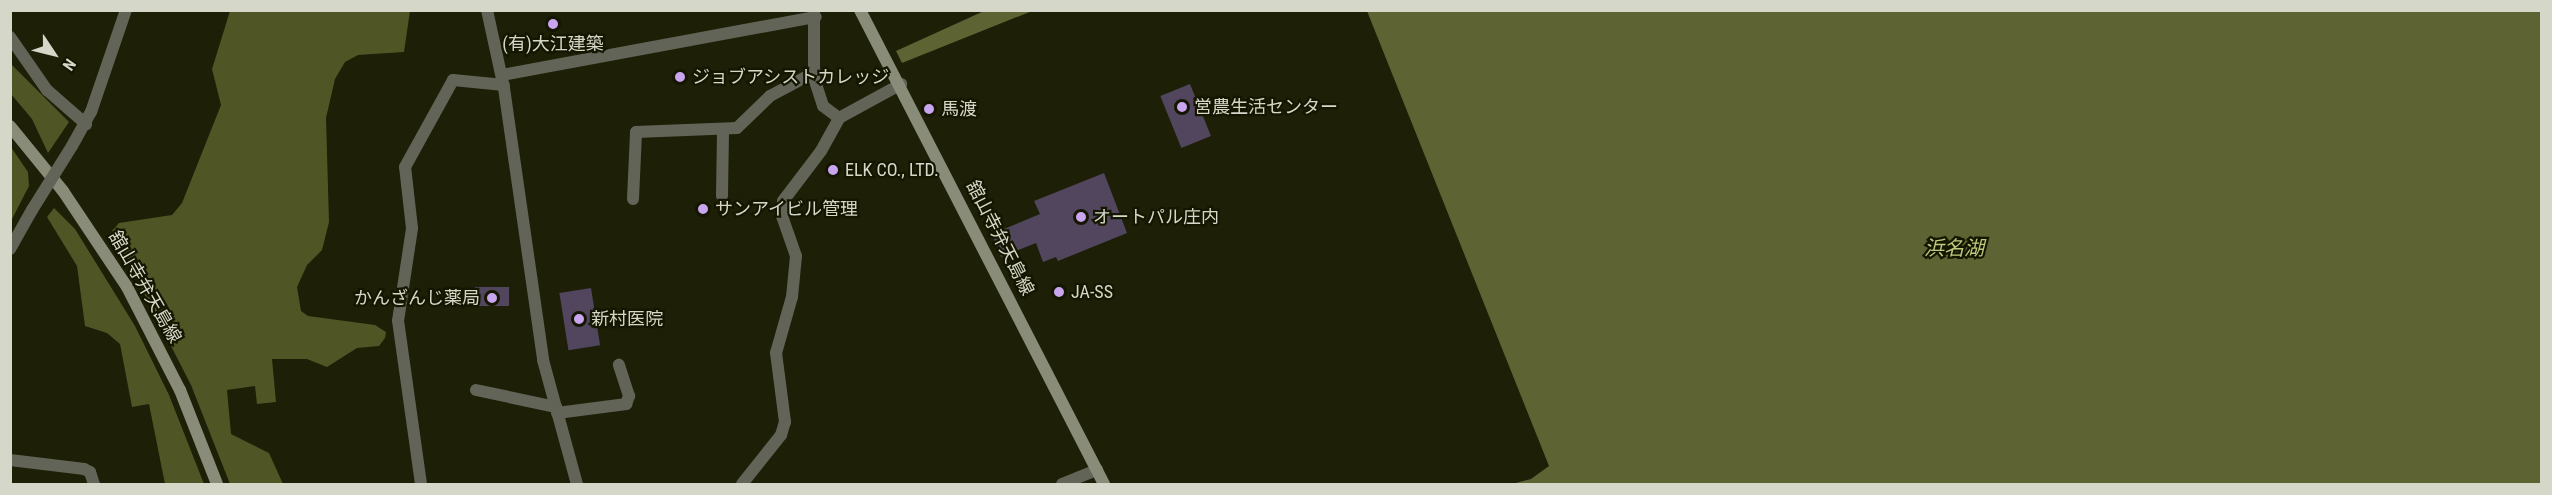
<!DOCTYPE html>
<html>
<head>
<meta charset="utf-8">
<style>
  body { margin:0 }
  #map { position:relative; width:2552px; height:495px; overflow:hidden; background:#1d1f06; font-family:"Roboto Condensed","Noto Sans JP",sans-serif }
  div>[style] { position:absolute }
  .forest>* { inset:0; background:#505526 }
  .water>* { inset:0; background:#5d6333 }
  .building>* { inset:0; background:#51465e; transform-origin:0 0 }
  .minor>* { height:12px; margin:-6px; padding:0 6px; transform-origin:6px; border-radius:6px; background:#626458 }
  .tertiary>* { height:12px; margin:-6px; padding:0 6px; transform-origin:6px; border-radius:6px; background:#626458 }
  .secondary>* { height:12px; margin:-6px; padding:0 6px; transform-origin:6px; border-radius:6px; background:#898c79 }
  .tertiary-bridge>* { height:12px; margin:-6px; padding:0 6px; transform-origin:6px; border-radius:6px; background:#626458 }
  .dots>* { width:16px; height:16px; translate:-50% -50%; box-sizing:border-box; border:3px solid #141600; border-radius:50% }
  span { translate:-50% -50%; white-space:nowrap; text-align:center; line-height:1.15; -webkit-text-stroke:4.5px #141600; paint-order:stroke }
  .poi-label { font-size:18px; color:#d5d7c8 }
  .left { translate:0 -50%; text-align:left }
  .right { translate:-100% -50%; text-align:right }
  .street-label { font-size:18px; color:#d5d7c8 }
  .water-label { font-size:20px; color:#bfc87d; font-style:italic }
  .frame { position:absolute; inset:0; border:12px solid #d5d7c8; pointer-events:none }
  .north { position:absolute; left:24px; top:24px; width:60px; height:60px; -webkit-text-stroke:4px #141600; paint-order:stroke; rotate:125deg; font-size:16px; font-weight:700; line-height:24px; text-align:center; color:#d5d7c8 }
  .north::after { content:''; display:block; margin:auto; width:21px; height:27px; background:#d5d7c8; clip-path:polygon(50% 0,100% 100%,50% 72%,0 100%) }
</style>
</head>
<body>
<div id="map">
  <div class="forest">
    <i style="clip-path:polygon(230px 11px,410px 11px,404px 52px,358px 55px,345px 62px,335px 79px,326px 118px,329px 222px,322px 250px,307px 265px,297px 287px,301px 311px,308px 316px,375px 325px,386px 332px,385px 338px,379px 346px,357px 348px,327px 367px,307px 359px,272px 359px,276px 402px,257px 404px,255px 386px,227px 390px,231px 434px,269px 453px,283px 484px,230px 484px,191px 385px,112px 231px,119px 223px,172px 215px,182px 203px,221px 105px,212px 69px)"></i>
    <i style="clip-path:polygon(10px 63px,69px 122px,48px 153px,32px 119px,11px 94px)"></i>
    <i style="clip-path:polygon(11px 147px,28px 172px,29px 186px,11px 221px)"></i>
    <i style="clip-path:polygon(54px 208px,75px 229px,135px 326px,169px 395px,204px 484px,165px 484px,149px 404px,132px 407px,120px 344px,107px 333px,85px 326px,77px 266px,47px 217px)"></i>
  </div>
  <div class="water">
    <i style="clip-path:polygon(984px 11px,1032px 11px,902px 63px,896px 51px)"></i>
    <i style="clip-path:polygon(1367px 11px,2541px 11px,2541px 484px,1512px 484px,1531px 479px,1549px 466px)"></i>
  </div>
  <div class="building">
    <i style="left:1190px;top:84px;width:56px;height:32px;rotate:68deg"></i>
    <i style="clip-path:polygon(1104px 173px,1127px 233px,1058px 261px,1056px 257px,1043px 262px,1036px 243px,1001px 257px,992px 234px,1040px 214px,1034px 201px)"></i>
    <i style="left:509px;top:287px;width:19px;height:34px;rotate:90deg"></i>
    <i style="left:591px;top:288px;width:58px;height:32px;rotate:81deg"></i>
  </div>
  <div class="minor">
    <i style="left:487px;top:10px;width:80px;rotate:77.7deg"></i>
    <i style="left:504px;top:88px;width:275px;rotate:81.8deg"></i>
    <i style="left:543px;top:360px;width:129px;rotate:74.7deg"></i>
    <i style="left:814px;top:10px;width:68px;rotate:90deg"></i>
    <i style="left:814px;top:78px;width:29px;rotate:72deg"></i>
    <i style="left:823px;top:106px;width:20px;rotate:37deg"></i>
    <i style="left:10px;top:37px;width:65px;rotate:55.1deg"></i>
    <i style="left:47px;top:90px;width:52px;rotate:41.1deg"></i>
    <i style="left:502px;top:75px;width:319px;rotate:-10.5deg"></i>
    <i style="left:722px;top:196px;width:66px;rotate:-89.1deg"></i>
    <i style="left:633px;top:199px;width:67px;rotate:-87.4deg"></i>
    <i style="left:636px;top:132px;width:101px;rotate:-2.3deg"></i>
    <i style="left:737px;top:128px;width:46px;rotate:-44.1deg"></i>
    <i style="left:770px;top:96px;width:51px;rotate:-28.1deg"></i>
    <i style="left:10px;top:249px;width:45px;rotate:-60.6deg"></i>
    <i style="left:476px;top:390px;width:82px;rotate:12deg"></i>
    <i style="left:557px;top:413px;width:70px;rotate:-7.4deg"></i>
    <i style="left:626px;top:404px;width:9px;rotate:-69deg"></i>
    <i style="left:629px;top:396px;width:33px;rotate:-108deg"></i>
    <i style="left:10px;top:460px;width:75px;rotate:6.9deg"></i>
    <i style="left:84px;top:469px;width:7px;rotate:27deg"></i>
    <i style="left:90px;top:472px;width:13px;rotate:72deg"></i>
    <i style="left:421px;top:484px;width:165px;rotate:-98deg"></i>
    <i style="left:398px;top:321px;width:94px;rotate:-81.4deg"></i>
    <i style="left:412px;top:228px;width:61px;rotate:-96.5deg"></i>
    <i style="left:405px;top:167px;width:99px;rotate:-61.1deg"></i>
    <i style="left:453px;top:80px;width:51px;rotate:5.6deg"></i>
    <i style="left:742px;top:484px;width:63px;rotate:-51.5deg"></i>
    <i style="left:781px;top:435px;width:14px;rotate:-73deg"></i>
    <i style="left:785px;top:422px;width:70px;rotate:-97.4deg"></i>
    <i style="left:776px;top:353px;width:58px;rotate:-74.1deg"></i>
    <i style="left:792px;top:297px;width:41px;rotate:-84.4deg"></i>
    <i style="left:796px;top:256px;width:42px;rotate:-109.3deg"></i>
    <i style="left:782px;top:216px;width:15px;rotate:-86deg"></i>
    <i style="left:783px;top:201px;width:63px;rotate:-52.8deg"></i>
    <i style="left:821px;top:151px;width:38px;rotate:-61deg"></i>
    <i style="left:839px;top:118px;width:71px;rotate:-28.7deg"></i>
    <i style="left:1062px;top:484px;width:38px;rotate:-22deg"></i>
  </div>
  <div class="tertiary">
    <i style="left:72px;top:146px;width:39px;rotate:-61deg"></i>
    <i style="left:91px;top:112px;width:108px;rotate:-71.1deg"></i>
  </div>
  <div class="secondary">
    <i style="left:860px;top:10px;width:533px;rotate:62.76deg"></i>
    <i style="left:10px;top:126px;width:84px;rotate:50.8deg"></i>
    <i style="left:63px;top:191px;width:115px;rotate:56.3deg"></i>
    <i style="left:127px;top:287px;width:116px;rotate:62.8deg"></i>
    <i style="left:180px;top:390px;width:101px;rotate:68.5deg"></i>
  </div>
  <div class="tertiary-bridge">
    <i style="left:32px;top:210px;width:75px;rotate:-58deg"></i>
  </div>
  <div class="dots">
    <i style="left:553px;top:24px;background:#c8a5ee"></i>
    <i style="left:680px;top:77px;background:#c8a5ee"></i>
    <i style="left:1182px;top:107px;background:#c8a5ee"></i>
    <i style="left:929px;top:109px;background:#c8a5ee"></i>
    <i style="left:833px;top:170px;background:#c8a5ee"></i>
    <i style="left:703px;top:209px;background:#c8a5ee"></i>
    <i style="left:1081px;top:217px;background:#c8a5ee"></i>
    <i style="left:1059px;top:292px;background:#c8a5ee"></i>
    <i style="left:492px;top:298px;background:#c8a5ee"></i>
    <i style="left:579px;top:319px;background:#c8a5ee"></i>
  </div>
  <div class="poi-label">
    <span style="left:553px;top:44px">(有)大江建築</span>
    <span class="left" style="left:692px;top:77px">ジョブアシストカレッジ</span>
    <span class="left" style="left:1194px;top:107px">営農生活センター</span>
    <span class="left" style="left:941px;top:109px">馬渡</span>
    <span class="left" style="left:845px;top:170px">ELK CO., LTD.</span>
    <span class="left" style="left:715px;top:209px">サンアイビル管理</span>
    <span class="left" style="left:1093px;top:217px">オートパル庄内</span>
    <span class="left" style="left:1071px;top:292px">JA-SS</span>
    <span class="right" style="left:480px;top:298px">かんざんじ薬局</span>
    <span class="left" style="left:591px;top:319px">新村医院</span>
  </div>
  <div class="street-label">
    <span style="left:1000px;top:238px;rotate:63deg">舘山寺弁天島線</span>
    <span style="left:145px;top:287px;rotate:60deg">舘山寺弁天島線</span>
  </div>
  <div class="water-label">
    <span style="left:1954px;top:248px">浜名湖</span>
  </div>
  <div class="frame"></div>
  <div class="north">N</div>
</div>
</body>
</html>
